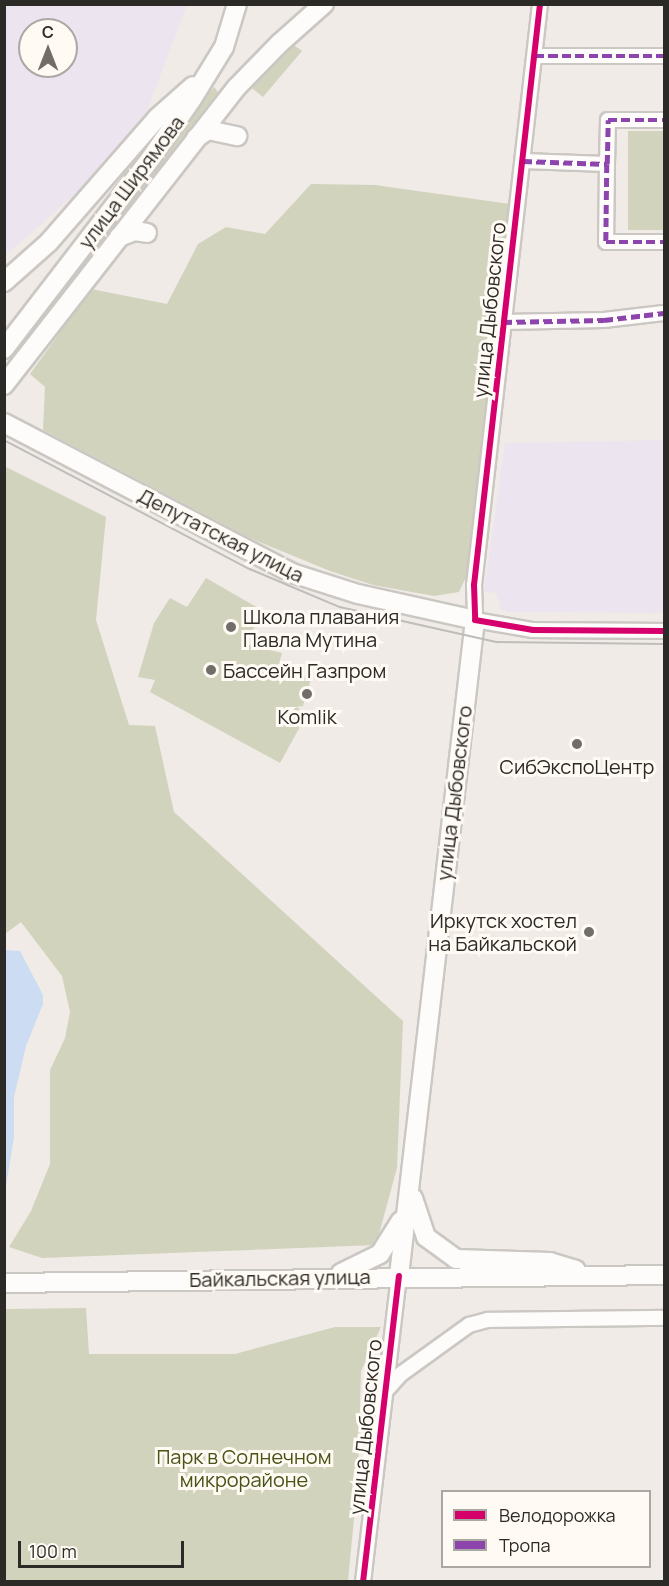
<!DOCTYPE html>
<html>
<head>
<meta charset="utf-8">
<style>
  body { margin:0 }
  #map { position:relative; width:669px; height:1586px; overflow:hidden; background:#f0ebe6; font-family:Manrope,sans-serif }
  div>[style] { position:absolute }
  .commercial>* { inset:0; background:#ece4ee }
  .green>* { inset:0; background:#d1d3bd; transform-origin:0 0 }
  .water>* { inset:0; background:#ccdcf3 }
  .roads { filter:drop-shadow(2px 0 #cbc7c3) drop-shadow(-2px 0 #cbc7c3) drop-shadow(0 2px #cbc7c3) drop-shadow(0 -2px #cbc7c3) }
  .minor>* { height:14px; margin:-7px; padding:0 7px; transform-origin:7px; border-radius:7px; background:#fdfcfb }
  .major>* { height:18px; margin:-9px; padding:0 9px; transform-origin:9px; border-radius:9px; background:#fdfcfb }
  .tram>* { height:1.5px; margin:-0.75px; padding:0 0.75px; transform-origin:0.75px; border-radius:0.75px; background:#bebdbc }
  .quiet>* { height:4.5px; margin-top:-2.25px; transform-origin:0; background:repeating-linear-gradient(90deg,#8e44ad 0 9px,transparent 0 13.5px) }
  .cycleway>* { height:6px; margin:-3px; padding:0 3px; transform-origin:3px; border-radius:3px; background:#d6006c }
  .dots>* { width:16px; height:16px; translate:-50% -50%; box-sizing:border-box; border:3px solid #fffaf4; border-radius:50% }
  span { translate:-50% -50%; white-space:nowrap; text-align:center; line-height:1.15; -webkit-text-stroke:6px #fffaf4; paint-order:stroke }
  .street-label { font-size:20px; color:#2c2a26 }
  .poi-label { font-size:20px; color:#2c2a26 }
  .left { translate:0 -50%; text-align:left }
  .right { translate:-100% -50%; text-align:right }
  .park-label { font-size:20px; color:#485415 }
  .frame { position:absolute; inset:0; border:6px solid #2c2a26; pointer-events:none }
  .legend { position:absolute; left:441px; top:1490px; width:210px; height:78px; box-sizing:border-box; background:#fffaf4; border:2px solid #aba7a2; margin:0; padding:8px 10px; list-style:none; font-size:18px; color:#2c2a26 }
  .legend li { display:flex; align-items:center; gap:12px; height:30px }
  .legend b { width:30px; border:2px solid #aba7a2 }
  .north { position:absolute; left:18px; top:18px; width:60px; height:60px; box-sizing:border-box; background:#fffaf4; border:2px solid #aba7a2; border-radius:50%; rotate:0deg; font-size:16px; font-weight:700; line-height:24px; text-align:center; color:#2c2a26 }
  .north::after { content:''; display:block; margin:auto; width:21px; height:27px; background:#716e69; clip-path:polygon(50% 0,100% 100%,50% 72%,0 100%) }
  .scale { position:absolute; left:18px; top:1541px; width:166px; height:27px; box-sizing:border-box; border:3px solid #2c2a26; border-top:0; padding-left:8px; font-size:18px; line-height:21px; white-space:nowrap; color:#2c2a26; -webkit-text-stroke:4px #fffaf4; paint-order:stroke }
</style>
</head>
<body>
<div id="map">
  <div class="commercial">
    <i style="clip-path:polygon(evenodd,5px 5px,187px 5px,144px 119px,99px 173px,5px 256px,5px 5px,30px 30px,66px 30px,66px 66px,30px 66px,30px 30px)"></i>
    <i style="clip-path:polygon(664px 440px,664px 613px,509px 612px,501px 609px,496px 593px,484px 592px,505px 443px)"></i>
  </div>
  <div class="green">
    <i style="clip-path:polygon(291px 43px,302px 51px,263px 97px,248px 85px)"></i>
    <i style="clip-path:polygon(214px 87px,218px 92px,53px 307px,21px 340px,45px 303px)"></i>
    <i style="left:664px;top:131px;width:99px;height:36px;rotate:90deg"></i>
    <i style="clip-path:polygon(311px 184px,375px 185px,510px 204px,467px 575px,459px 592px,434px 596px,373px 585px,330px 571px,252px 539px,43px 430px,45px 387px,30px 374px,91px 289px,167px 304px,198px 244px,226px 227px,265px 234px)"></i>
    <i style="clip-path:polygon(4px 466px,106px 517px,96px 620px,129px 725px,155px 726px,174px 812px,403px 1021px,397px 1168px,376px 1245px,42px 1258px,9px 1247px,31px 1211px,50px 1164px,50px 1070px,65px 1038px,70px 1012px,62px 976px,21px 922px,5px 934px)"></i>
    <i style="clip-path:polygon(206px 578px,267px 613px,241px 643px,282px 653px,278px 668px,311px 679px,303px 706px,296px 707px,307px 714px,280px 763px,150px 692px,155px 680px,138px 677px,154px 623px,170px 598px,187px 607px)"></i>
    <i style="clip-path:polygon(86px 1308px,89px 1354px,235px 1354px,335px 1327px,381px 1327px,361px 1371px,358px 1477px,348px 1581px,5px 1581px,5px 1309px)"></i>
  </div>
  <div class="water">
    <i style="clip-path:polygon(5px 950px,20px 951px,43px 995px,43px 1004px,26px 1046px,14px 1097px,14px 1137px,5px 1192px)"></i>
  </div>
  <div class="roads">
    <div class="minor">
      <i style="left:540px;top:4px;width:585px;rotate:96.48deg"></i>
      <i style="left:474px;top:585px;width:35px;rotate:88deg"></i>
      <i style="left:475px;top:620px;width:59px;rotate:9.8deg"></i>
      <i style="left:533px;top:630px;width:131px;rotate:0.4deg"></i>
      <i style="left:535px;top:56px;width:129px"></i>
      <i style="left:523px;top:161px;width:84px;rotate:2deg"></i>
      <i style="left:607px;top:164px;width:44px;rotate:-88.7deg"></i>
      <i style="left:608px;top:120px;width:56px"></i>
      <i style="left:607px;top:164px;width:78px;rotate:90.7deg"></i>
      <i style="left:606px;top:242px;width:58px"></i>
      <i style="left:503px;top:322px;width:101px;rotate:-1.1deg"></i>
      <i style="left:604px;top:320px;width:60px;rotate:-6.7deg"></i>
      <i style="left:383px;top:1394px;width:27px;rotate:-48deg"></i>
      <i style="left:401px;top:1374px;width:84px;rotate:-35.8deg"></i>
      <i style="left:469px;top:1325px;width:20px;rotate:-15deg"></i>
      <i style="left:488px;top:1320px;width:176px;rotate:-0.7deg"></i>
      <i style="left:363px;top:1582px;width:308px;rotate:-83.3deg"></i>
    </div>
    <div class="major">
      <i style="left:196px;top:138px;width:14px;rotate:-34deg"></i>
      <i style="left:208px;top:130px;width:30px;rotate:12deg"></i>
      <i style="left:119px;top:237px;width:17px;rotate:-21deg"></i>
      <i style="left:135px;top:231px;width:12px;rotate:9deg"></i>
      <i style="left:4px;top:282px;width:60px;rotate:-41.6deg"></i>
      <i style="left:49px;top:242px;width:164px;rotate:-48.9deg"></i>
      <i style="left:157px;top:118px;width:48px;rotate:-41.6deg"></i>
      <i style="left:4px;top:349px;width:241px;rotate:-52.4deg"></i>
      <i style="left:151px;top:158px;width:72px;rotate:-55.2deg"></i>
      <i style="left:192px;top:99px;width:61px;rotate:-58.4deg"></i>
      <i style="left:224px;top:47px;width:45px;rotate:-73.2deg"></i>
      <i style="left:4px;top:385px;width:378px;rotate:-52deg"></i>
      <i style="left:237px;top:87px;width:62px;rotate:-45.7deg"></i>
      <i style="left:280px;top:43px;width:59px;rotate:-41.6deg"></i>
      <i style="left:4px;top:423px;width:325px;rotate:27.5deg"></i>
      <i style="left:292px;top:573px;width:69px;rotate:17.7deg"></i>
      <i style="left:358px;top:594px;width:120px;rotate:12.5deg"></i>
      <i style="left:475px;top:620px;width:660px;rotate:96.61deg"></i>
      <i style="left:413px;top:1198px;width:41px;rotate:71.6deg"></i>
      <i style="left:426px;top:1237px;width:37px;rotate:36deg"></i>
      <i style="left:456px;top:1259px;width:94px;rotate:1.8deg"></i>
      <i style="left:550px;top:1262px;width:27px;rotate:17deg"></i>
      <i style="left:341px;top:1273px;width:43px;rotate:-26deg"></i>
      <i style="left:380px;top:1254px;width:39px;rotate:-58deg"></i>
      <i style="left:4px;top:1283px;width:660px;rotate:-0.69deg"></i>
    </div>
  </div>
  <div class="tram">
    <i style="left:4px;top:440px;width:278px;rotate:27.7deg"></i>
    <i style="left:250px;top:569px;width:98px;rotate:22.9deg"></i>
    <i style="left:340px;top:607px;width:161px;rotate:12.6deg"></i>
    <i style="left:497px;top:642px;width:167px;rotate:0.7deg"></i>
  </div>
  <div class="quiet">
    <i style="left:535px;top:56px;width:129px"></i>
    <i style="left:523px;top:161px;width:84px;rotate:2deg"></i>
    <i style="left:607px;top:164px;width:44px;rotate:-88.7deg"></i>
    <i style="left:608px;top:120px;width:56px"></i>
    <i style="left:607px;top:164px;width:78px;rotate:90.7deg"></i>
    <i style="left:606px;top:242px;width:58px"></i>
    <i style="left:503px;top:322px;width:101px;rotate:-1.1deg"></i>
    <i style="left:604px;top:320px;width:60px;rotate:-6.7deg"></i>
  </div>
  <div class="cycleway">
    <i style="left:540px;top:4px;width:585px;rotate:96.48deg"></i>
    <i style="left:474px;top:585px;width:35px;rotate:88deg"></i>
    <i style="left:475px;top:620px;width:59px;rotate:9.8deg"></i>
    <i style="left:533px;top:630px;width:131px;rotate:0.4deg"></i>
    <i style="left:363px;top:1582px;width:308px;rotate:-83.3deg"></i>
  </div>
  <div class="dots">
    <i style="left:231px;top:627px;background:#716e69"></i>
    <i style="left:211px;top:670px;background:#716e69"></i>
    <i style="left:307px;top:694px;background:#716e69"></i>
    <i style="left:577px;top:744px;background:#716e69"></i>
    <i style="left:589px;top:932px;background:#716e69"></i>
  </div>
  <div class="street-label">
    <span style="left:131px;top:182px;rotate:-53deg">улица Ширямова</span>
    <span style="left:489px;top:310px;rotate:-84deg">улица Дыбовского</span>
    <span style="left:221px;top:535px;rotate:27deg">Депутатская улица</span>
    <span style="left:454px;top:793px;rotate:-83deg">улица Дыбовского</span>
    <span style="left:280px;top:1278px;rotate:-1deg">Байкальская улица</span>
    <span style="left:365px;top:1427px;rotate:-84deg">улица Дыбовского</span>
  </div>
  <div class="poi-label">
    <span class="left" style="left:243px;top:628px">Школа плавания<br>Павла Мутина</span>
    <span class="left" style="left:223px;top:670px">Бассейн Газпром</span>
    <span style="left:307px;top:716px">Komlik</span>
    <span style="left:577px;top:766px">СибЭкспоЦентр</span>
    <span class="right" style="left:577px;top:932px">Иркутск хостел<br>на Байкальской</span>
  </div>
  <div class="park-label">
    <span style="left:244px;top:1468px">Парк в Солнечном<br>микрорайоне</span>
  </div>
  <div class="frame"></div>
  <ul class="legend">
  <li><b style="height:8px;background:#d6006c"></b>Велодорожка</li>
  <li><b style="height:8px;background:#8e44ad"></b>Тропа</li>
  </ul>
  <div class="north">С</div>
  <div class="scale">100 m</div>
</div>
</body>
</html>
